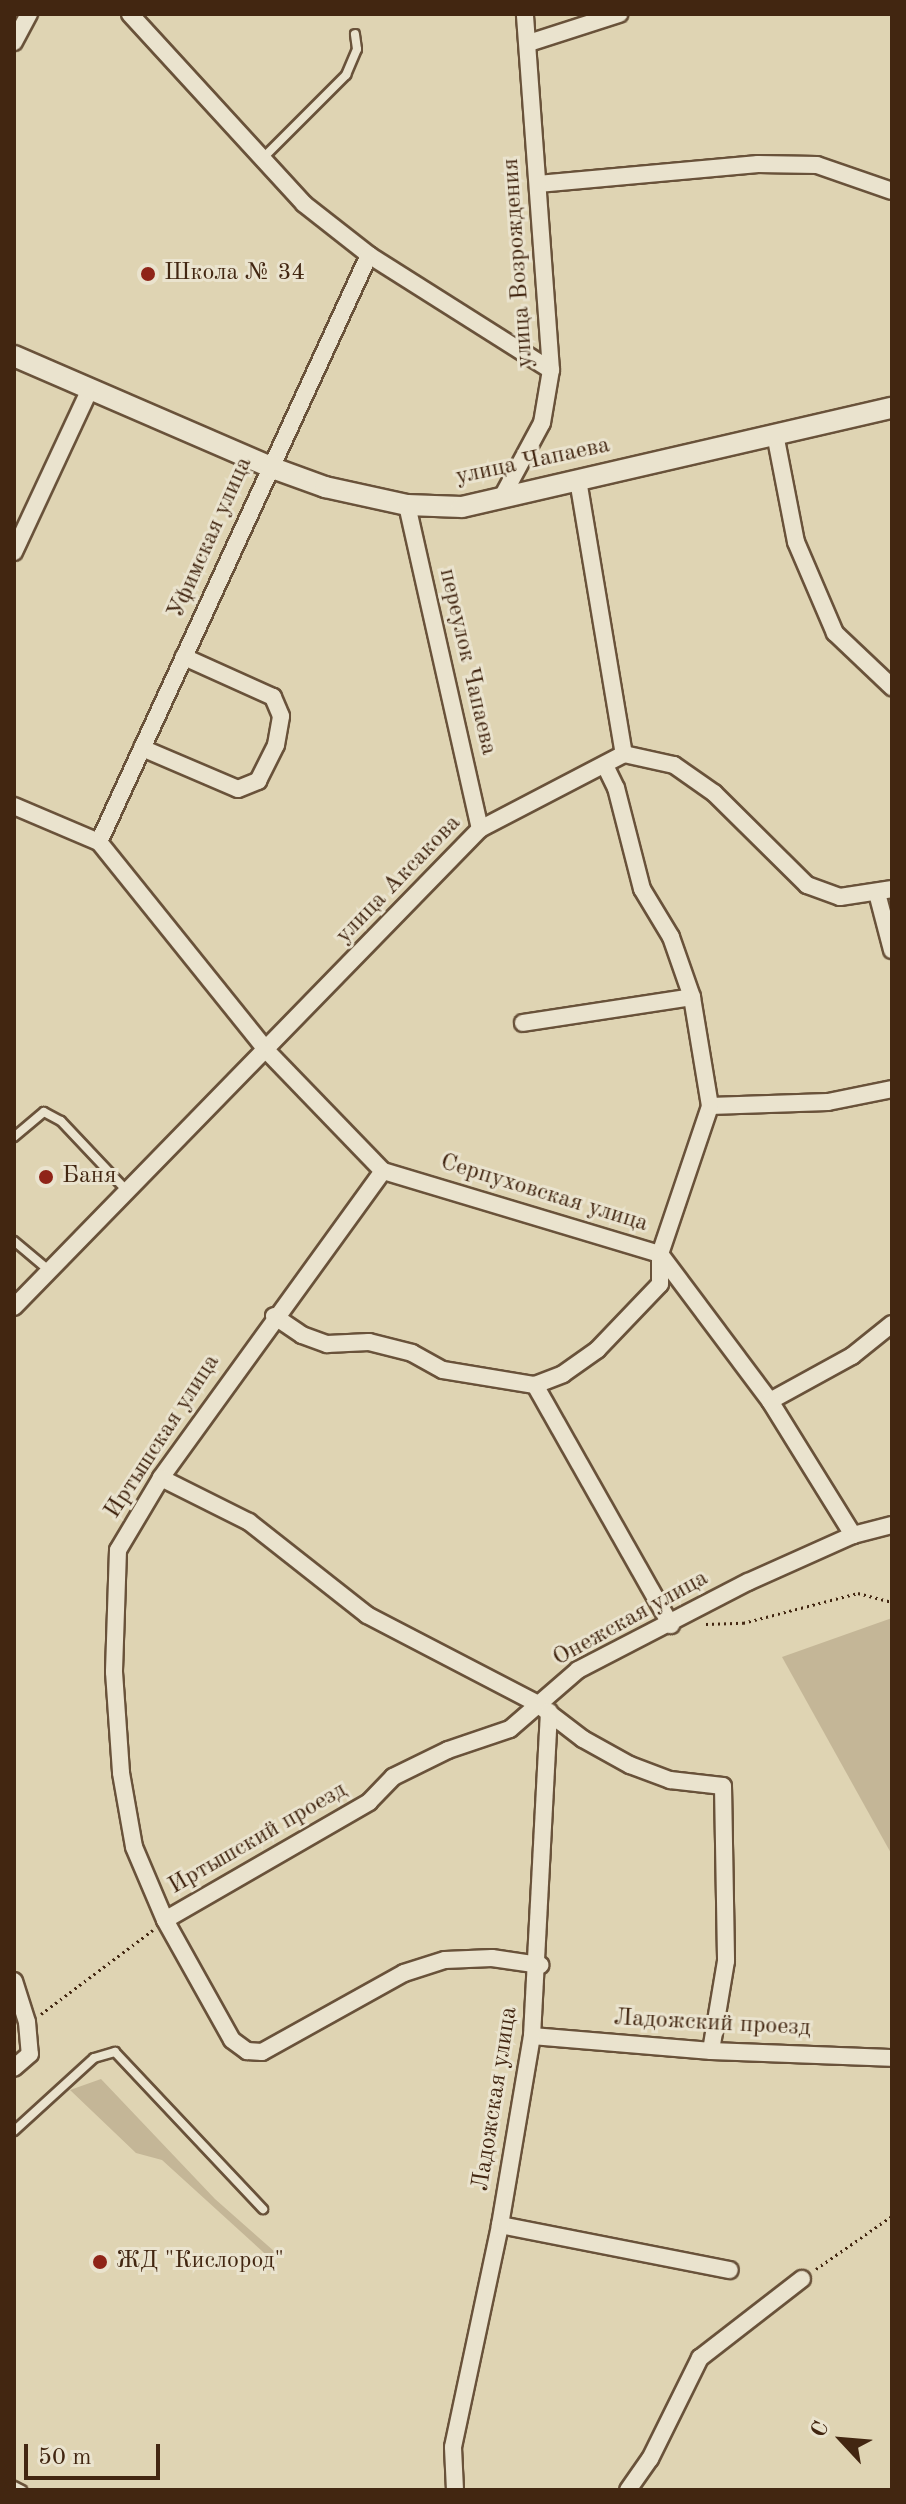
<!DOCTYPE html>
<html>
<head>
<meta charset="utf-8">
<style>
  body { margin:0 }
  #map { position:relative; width:906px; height:2504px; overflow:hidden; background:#dfd4b3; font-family:"Old Standard TT",serif }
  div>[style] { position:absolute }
  .green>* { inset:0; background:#c4b697 }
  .path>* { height:3px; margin-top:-1.5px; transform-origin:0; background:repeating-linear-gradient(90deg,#422611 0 2px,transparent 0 6px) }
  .roads { filter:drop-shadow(2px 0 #69523a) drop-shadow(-2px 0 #69523a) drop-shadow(0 2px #69523a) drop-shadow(0 -2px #69523a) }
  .service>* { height:8px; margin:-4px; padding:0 4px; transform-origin:4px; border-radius:4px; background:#eae3ce }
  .minor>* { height:16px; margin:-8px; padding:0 8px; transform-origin:8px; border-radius:8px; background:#eae3ce }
  .tertiary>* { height:20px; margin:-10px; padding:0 10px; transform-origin:10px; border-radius:10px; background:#eae3ce }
  .dots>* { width:22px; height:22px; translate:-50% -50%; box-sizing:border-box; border:4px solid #eae3ce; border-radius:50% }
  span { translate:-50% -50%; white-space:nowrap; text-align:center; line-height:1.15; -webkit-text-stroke:6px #eae3ce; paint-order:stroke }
  .street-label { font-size:24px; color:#422611 }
  .poi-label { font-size:24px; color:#422611 }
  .left { translate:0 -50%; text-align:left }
  .frame { position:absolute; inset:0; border:16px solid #422611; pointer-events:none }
  .north { position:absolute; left:802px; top:2400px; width:80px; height:80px; -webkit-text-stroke:6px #eae3ce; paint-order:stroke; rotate:296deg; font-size:22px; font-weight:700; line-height:32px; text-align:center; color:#422611 }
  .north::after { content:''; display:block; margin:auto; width:28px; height:36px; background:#422611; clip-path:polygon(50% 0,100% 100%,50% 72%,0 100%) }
  .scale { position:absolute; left:24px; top:2444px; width:136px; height:36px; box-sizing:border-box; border:4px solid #422611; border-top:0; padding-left:10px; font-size:24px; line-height:28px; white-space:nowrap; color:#422611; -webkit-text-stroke:6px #eae3ce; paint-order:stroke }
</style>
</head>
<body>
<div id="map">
  <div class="green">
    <i style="clip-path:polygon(892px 1618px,892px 1855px,782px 1657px)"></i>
    <i style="clip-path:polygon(101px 2079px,215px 2199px,275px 2252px,274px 2262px,162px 2160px,136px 2153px,70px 2090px)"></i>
  </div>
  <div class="path">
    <i style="left:706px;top:1624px;width:37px;rotate:-2deg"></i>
    <i style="left:743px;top:1623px;width:119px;rotate:-14.6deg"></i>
    <i style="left:858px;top:1593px;width:35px;rotate:15deg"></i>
    <i style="left:41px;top:2014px;width:140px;rotate:-36.9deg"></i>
    <i style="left:816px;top:2269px;width:93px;rotate:-34.9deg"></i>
  </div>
  <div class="roads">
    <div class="service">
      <i style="left:260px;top:161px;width:122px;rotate:-45deg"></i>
      <i style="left:346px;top:75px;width:28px;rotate:-67deg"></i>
      <i style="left:357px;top:49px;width:15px;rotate:-98deg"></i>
      <i style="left:14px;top:1137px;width:39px;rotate:-40deg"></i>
      <i style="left:44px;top:1112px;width:19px;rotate:28deg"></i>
      <i style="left:61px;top:1121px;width:96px;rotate:46.7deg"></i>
      <i style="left:14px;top:1241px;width:48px;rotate:40deg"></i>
      <i style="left:14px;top:2131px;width:108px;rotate:-42.4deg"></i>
      <i style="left:94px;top:2058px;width:22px;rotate:-16deg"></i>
      <i style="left:115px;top:2052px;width:216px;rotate:46.7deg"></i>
      <i style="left:14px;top:2486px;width:9px;rotate:27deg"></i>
    </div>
    <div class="minor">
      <i style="left:130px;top:14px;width:258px;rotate:47.5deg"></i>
      <i style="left:304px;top:204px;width:83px;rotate:38.1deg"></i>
      <i style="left:369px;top:255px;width:215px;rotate:32.3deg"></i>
      <i style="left:14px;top:42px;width:32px;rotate:-62deg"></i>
      <i style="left:529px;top:43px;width:95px;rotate:-17.9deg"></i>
      <i style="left:538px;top:184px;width:221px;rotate:-5.2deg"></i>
      <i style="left:758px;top:164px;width:59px;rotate:1deg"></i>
      <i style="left:817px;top:165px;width:79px;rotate:19.1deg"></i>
      <i style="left:775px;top:434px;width:110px;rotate:79deg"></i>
      <i style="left:796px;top:542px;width:99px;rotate:66.8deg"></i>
      <i style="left:835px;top:633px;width:79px;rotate:43.5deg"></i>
      <i style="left:578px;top:480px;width:278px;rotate:80.5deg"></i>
      <i style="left:501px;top:499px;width:86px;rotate:-61.7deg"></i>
      <i style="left:542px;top:423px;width:54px;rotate:-80.4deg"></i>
      <i style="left:551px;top:370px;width:357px;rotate:-94.2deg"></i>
      <i style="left:407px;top:505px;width:332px;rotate:77.3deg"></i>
      <i style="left:14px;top:552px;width:180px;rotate:-65deg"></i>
      <i style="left:142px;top:748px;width:104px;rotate:23.1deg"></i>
      <i style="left:238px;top:789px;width:22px;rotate:-22deg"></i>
      <i style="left:258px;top:781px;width:40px;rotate:-63.4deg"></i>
      <i style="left:276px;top:745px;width:29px;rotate:-80deg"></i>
      <i style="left:281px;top:716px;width:21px;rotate:-113deg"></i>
      <i style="left:273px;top:697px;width:98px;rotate:-155.8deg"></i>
      <i style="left:14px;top:806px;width:92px;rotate:23deg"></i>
      <i style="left:99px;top:842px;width:268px;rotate:51.2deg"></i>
      <i style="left:267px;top:1051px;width:167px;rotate:46deg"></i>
      <i style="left:383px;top:1171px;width:289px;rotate:16.7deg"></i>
      <i style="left:660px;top:1254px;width:184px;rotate:53.2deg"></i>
      <i style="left:770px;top:1401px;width:158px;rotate:58.2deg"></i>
      <i style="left:99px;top:842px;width:646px;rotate:-65.3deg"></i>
      <i style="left:877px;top:893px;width:59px;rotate:75.3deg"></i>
      <i style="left:523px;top:1023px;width:171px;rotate:-8.7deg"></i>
      <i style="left:710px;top:1106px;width:118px;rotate:-1.9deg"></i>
      <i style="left:828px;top:1102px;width:65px;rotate:-11.5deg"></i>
      <i style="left:383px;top:1171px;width:379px;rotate:125.9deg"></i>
      <i style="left:161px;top:1478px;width:84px;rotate:120.8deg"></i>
      <i style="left:118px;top:1550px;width:122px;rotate:91.9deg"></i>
      <i style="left:114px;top:1672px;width:101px;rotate:86deg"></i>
      <i style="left:121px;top:1773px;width:75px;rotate:80deg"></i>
      <i style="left:134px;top:1847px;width:79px;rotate:67deg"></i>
      <i style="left:165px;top:1920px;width:137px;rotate:60.8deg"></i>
      <i style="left:232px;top:2040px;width:19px;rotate:36deg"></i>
      <i style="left:247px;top:2051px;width:15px;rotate:4deg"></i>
      <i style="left:262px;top:2052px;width:162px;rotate:-29.1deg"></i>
      <i style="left:404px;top:1973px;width:43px;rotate:-17.6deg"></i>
      <i style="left:445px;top:1960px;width:47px;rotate:-2.4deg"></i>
      <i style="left:492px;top:1958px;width:49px;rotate:8.3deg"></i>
      <i style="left:14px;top:1307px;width:668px;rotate:-45.73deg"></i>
      <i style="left:480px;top:829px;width:162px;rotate:-27.5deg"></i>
      <i style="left:624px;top:754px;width:51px;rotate:12.4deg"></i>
      <i style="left:674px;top:765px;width:49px;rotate:35deg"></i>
      <i style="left:714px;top:793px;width:131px;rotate:44.7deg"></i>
      <i style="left:807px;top:885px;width:35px;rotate:20deg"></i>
      <i style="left:840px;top:897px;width:53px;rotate:-8.7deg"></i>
      <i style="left:274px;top:1316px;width:34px;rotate:34deg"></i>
      <i style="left:302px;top:1335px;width:27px;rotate:20deg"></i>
      <i style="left:327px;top:1344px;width:42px;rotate:-2.7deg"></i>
      <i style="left:369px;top:1342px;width:44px;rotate:14.3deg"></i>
      <i style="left:412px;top:1353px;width:35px;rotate:29deg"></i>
      <i style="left:443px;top:1370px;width:93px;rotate:9.3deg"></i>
      <i style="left:535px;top:1385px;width:30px;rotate:-21deg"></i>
      <i style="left:563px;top:1374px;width:42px;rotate:-35.2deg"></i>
      <i style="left:597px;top:1350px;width:91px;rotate:-46.3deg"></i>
      <i style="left:660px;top:1284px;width:30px;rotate:-90deg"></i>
      <i style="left:660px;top:1254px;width:156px;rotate:-71.3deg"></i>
      <i style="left:710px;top:1106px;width:110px;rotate:-99.4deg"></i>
      <i style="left:692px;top:997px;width:64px;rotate:-109.3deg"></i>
      <i style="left:671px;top:937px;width:56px;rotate:-121.1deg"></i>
      <i style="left:642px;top:889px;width:104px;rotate:-104.4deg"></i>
      <i style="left:616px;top:788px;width:25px;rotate:-116deg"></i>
      <i style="left:535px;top:1385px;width:276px;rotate:60.5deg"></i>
      <i style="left:770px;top:1401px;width:94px;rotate:-28.8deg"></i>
      <i style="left:852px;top:1356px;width:51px;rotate:-38.7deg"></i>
      <i style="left:161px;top:1478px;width:98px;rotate:26.6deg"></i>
      <i style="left:249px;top:1522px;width:150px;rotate:38.2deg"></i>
      <i style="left:367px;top:1615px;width:191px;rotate:27.5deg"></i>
      <i style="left:536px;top:1703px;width:59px;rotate:37.5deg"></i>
      <i style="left:583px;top:1739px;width:54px;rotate:29deg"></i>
      <i style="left:630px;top:1765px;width:43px;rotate:20.6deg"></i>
      <i style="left:670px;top:1780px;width:53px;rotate:6.5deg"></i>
      <i style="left:723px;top:1786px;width:175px;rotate:89deg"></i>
      <i style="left:726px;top:1961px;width:91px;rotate:99.5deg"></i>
      <i style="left:165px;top:1920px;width:236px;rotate:-30deg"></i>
      <i style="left:369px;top:1802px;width:35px;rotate:-46deg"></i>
      <i style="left:393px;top:1777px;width:61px;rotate:-26.1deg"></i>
      <i style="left:448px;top:1750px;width:65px;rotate:-18.7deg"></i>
      <i style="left:510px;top:1729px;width:90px;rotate:-40.9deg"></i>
      <i style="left:578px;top:1670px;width:191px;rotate:-27.4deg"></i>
      <i style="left:748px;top:1582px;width:115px;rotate:-24.1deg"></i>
      <i style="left:853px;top:1535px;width:40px;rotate:-14.4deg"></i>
      <i style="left:14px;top:1981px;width:43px;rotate:72.4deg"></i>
      <i style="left:27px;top:2022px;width:32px;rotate:85deg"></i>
      <i style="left:30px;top:2054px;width:21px;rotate:139deg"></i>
      <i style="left:532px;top:2036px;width:180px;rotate:4.8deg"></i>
      <i style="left:711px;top:2051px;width:179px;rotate:2.2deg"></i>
      <i style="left:500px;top:2225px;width:234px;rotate:11.1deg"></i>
      <i style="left:455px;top:2490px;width:43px;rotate:-92.7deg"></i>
      <i style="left:453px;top:2447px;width:227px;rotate:-78deg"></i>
      <i style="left:500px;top:2225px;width:192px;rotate:-80.4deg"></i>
      <i style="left:532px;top:2036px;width:325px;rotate:-87deg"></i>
      <i style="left:628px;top:2490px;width:38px;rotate:-55deg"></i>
      <i style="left:650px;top:2459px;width:113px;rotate:-63.7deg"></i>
      <i style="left:700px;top:2358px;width:129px;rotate:-37.8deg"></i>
    </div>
    <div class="tertiary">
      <i style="left:14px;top:356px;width:279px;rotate:23.4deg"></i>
      <i style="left:270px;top:467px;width:59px;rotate:20deg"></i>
      <i style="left:325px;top:487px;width:84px;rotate:12.4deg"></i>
      <i style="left:407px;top:505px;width:55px;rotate:2.1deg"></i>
      <i style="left:462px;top:507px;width:441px;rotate:-13deg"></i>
    </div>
  </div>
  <div class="dots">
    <i style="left:148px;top:274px;background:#8f2418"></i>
    <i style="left:46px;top:1177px;background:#8f2418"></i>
    <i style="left:100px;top:2262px;background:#8f2418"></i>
  </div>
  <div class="street-label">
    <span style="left:519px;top:263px;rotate:-94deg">улица Возрождения</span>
    <span style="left:533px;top:462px;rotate:-12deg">улица Чапаева</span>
    <span style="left:211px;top:538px;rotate:-66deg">Уфимская улица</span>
    <span style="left:467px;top:662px;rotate:77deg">переулок Чапаева</span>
    <span style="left:399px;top:880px;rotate:-46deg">улица Аксакова</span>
    <span style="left:544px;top:1194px;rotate:17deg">Серпуховская улица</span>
    <span style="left:163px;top:1437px;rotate:-57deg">Иртышская улица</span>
    <span style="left:631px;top:1619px;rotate:-29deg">Онежская улица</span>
    <span style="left:258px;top:1839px;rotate:-30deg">Иртышский проезд</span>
    <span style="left:712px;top:2024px;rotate:3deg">Ладожский проезд</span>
    <span style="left:496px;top:2099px;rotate:-81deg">Ладожская улица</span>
  </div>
  <div class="poi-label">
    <span class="left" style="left:164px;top:274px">Школа № 34</span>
    <span class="left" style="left:62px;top:1177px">Баня</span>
    <span class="left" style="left:116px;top:2262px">ЖД "Кислород"</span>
  </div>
  <div class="frame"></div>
  <div class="north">С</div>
  <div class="scale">50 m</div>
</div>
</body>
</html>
